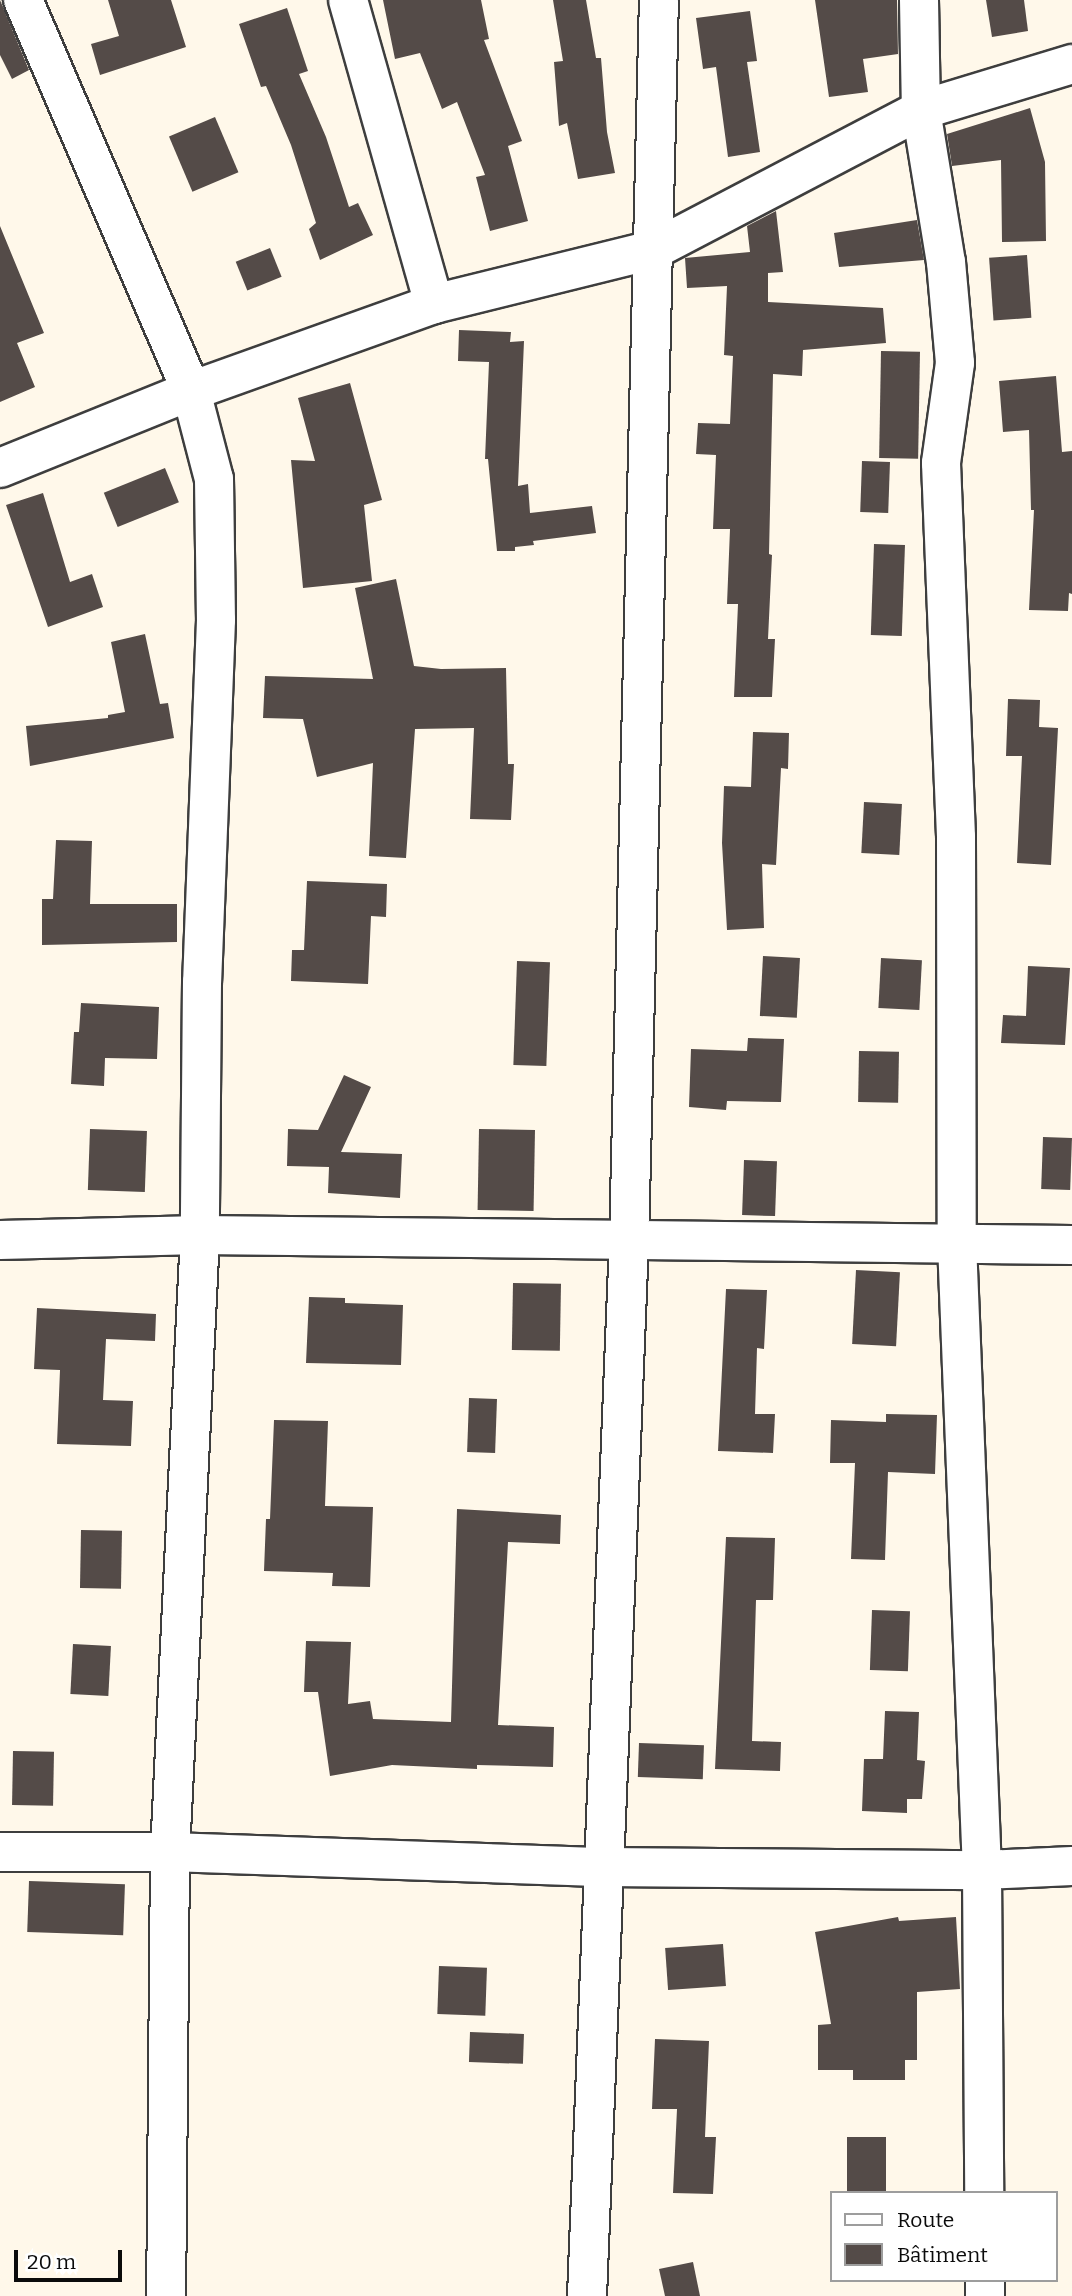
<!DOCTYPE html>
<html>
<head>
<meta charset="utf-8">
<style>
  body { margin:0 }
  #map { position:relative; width:1072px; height:2296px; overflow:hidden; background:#fff8ea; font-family:Bitter,serif }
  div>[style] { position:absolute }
  .building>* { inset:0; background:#544b48; transform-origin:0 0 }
  .roads { filter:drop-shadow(2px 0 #3e3e3e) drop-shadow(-2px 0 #3e3e3e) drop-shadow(0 2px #3e3e3e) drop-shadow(0 -2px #3e3e3e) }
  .street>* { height:38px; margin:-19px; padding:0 19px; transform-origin:19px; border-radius:19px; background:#fff }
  span { translate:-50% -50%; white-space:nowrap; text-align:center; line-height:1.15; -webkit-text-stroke:7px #fff; paint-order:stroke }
  .legend { position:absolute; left:830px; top:2191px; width:228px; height:91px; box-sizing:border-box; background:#fff; border:2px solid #9d9d9d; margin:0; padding:9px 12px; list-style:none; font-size:21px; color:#0b0b0b }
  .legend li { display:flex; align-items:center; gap:14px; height:35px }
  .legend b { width:35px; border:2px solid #9d9d9d }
  .scale { position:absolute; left:14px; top:2250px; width:108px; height:32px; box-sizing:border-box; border:4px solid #0b0b0b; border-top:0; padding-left:9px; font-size:21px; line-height:24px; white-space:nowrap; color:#0b0b0b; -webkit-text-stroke:5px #fff; paint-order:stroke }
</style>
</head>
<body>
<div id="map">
  <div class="building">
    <i style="clip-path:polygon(0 0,29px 70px,12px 79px,0 55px)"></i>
    <i style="clip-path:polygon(108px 0,171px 0,186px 47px,100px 75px,91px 44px,119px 36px)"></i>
    <i style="clip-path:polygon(383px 0,481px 0,489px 39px,484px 40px,522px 141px,508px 146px,528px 221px,490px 231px,476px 177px,485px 175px,457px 102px,442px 109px,420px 53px,395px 59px)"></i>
    <i style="clip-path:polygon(553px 0,586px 0,596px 58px,601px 58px,607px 132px,615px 173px,578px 179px,567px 123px,559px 126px,554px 62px,563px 61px)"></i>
    <i style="clip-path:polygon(815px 0,897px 0,898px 54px,863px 59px,868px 92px,829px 97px)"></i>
    <i style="clip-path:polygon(986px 0,1024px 0,1028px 31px,992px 37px)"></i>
    <i style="clip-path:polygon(287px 8px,308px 71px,299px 74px,326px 137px,349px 207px,358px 203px,373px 235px,320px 260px,309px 229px,316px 223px,291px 145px,266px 86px,261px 87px,239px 24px)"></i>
    <i style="clip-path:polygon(750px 11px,757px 61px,747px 62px,760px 152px,728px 157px,716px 67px,703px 69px,696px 18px)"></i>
    <i style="clip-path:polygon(1030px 108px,1045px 162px,1046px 241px,1002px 242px,1001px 160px,952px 166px,947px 134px)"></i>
    <i style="left:215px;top:117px;width:60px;height:50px;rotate:67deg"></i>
    <i style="clip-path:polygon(776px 211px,783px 272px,768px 273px,768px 302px,883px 308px,886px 343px,803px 350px,802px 376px,773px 374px,769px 554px,772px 555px,768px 639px,775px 639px,772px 697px,734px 697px,738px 604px,727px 604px,730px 529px,713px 529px,716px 455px,696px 454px,698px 423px,730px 424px,733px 356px,724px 355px,727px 286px,687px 288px,685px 258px,750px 252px,747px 226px)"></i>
    <i style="clip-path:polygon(917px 220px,924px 260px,839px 267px,834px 233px)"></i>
    <i style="clip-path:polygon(0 226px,44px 333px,17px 343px,35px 387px,0 402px)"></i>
    <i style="left:270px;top:248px;width:31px;height:37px;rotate:68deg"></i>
    <i style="left:1027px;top:255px;width:63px;height:38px;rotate:86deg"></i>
    <i style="clip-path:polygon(459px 330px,511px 332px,510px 342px,524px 341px,518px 486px,528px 484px,530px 513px,592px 506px,596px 533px,533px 541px,534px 545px,515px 547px,515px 551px,497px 551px,488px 459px,485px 459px,489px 362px,458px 361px)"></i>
    <i style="left:881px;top:351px;width:39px;height:107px;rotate:1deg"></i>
    <i style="clip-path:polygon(1056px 376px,1062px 452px,1072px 451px,1072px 594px,1069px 593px,1068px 611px,1029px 610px,1034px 510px,1031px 510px,1029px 430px,1003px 432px,999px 381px)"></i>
    <i style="clip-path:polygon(350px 383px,382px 500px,364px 505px,372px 581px,303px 588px,291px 460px,315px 461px,298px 398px)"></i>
    <i style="left:862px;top:461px;width:28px;height:51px;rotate:2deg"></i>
    <i style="left:165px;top:468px;width:37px;height:66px;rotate:68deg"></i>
    <i style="clip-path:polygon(43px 493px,70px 582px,92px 574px,103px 607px,48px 627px,6px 505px)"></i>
    <i style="left:874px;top:544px;width:31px;height:91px;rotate:2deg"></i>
    <i style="clip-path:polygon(396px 579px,414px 666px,441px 669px,506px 668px,508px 764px,514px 764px,511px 820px,470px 819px,474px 728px,415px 729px,406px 858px,369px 856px,373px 763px,317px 777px,303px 719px,263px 718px,265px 676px,373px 679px,355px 588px)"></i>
    <i style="clip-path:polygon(145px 634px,160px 704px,168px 703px,174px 738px,30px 766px,26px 726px,108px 718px,108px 715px,125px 712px,111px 642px)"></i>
    <i style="clip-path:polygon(1008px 699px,1040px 700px,1039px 727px,1058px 728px,1051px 865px,1017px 863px,1022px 756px,1006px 756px)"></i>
    <i style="clip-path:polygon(753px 732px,789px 733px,788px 769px,781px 768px,776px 865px,762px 864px,764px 928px,727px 930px,722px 843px,724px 786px,751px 787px)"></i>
    <i style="left:864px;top:802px;width:38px;height:51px;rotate:3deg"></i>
    <i style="clip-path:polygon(56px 840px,92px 841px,90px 904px,177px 904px,177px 942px,42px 945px,42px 899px,53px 899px)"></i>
    <i style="clip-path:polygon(307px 881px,387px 884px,386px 917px,371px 916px,368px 984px,291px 981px,292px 950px,304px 950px)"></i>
    <i style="left:763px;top:956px;width:37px;height:60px;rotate:3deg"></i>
    <i style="left:881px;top:958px;width:41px;height:50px;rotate:3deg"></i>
    <i style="left:517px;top:961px;width:33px;height:104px;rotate:2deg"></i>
    <i style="clip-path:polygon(1028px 966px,1070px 968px,1065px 1045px,1001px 1043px,1003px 1015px,1026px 1016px)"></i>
    <i style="clip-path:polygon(81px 1003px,159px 1007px,157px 1059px,105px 1058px,104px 1086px,71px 1084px,74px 1032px,79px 1032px)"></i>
    <i style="clip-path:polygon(748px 1038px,784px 1039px,781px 1102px,727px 1101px,726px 1110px,689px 1107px,691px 1049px,747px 1051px)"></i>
    <i style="left:859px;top:1051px;width:40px;height:51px;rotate:1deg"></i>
    <i style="clip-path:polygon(344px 1075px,371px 1087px,341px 1152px,402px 1154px,400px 1198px,328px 1193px,329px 1167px,287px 1166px,288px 1129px,318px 1130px)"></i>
    <i style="left:90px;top:1129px;width:57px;height:61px;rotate:2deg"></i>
    <i style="left:479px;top:1129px;width:56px;height:81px;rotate:1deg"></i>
    <i style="left:1043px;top:1137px;width:29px;height:52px;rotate:2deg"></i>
    <i style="left:744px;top:1160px;width:33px;height:55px;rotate:2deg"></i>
    <i style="left:856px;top:1270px;width:44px;height:74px;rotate:3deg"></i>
    <i style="left:513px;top:1283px;width:48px;height:67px;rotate:1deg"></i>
    <i style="clip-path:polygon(726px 1289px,767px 1290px,764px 1349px,757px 1348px,755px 1414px,775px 1414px,773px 1453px,718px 1451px)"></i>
    <i style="clip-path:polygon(309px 1297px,345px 1298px,345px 1303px,403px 1305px,401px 1365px,306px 1363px)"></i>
    <i style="clip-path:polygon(37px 1308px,156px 1314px,155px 1341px,106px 1339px,103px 1400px,133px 1401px,131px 1446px,57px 1444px,60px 1370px,34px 1369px)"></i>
    <i style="left:469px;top:1398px;width:28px;height:54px;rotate:2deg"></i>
    <i style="clip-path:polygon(886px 1414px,937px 1415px,935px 1474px,888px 1472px,885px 1560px,851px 1559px,855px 1463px,830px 1463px,831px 1420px,886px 1422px)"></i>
    <i style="clip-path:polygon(274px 1420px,328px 1421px,325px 1506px,373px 1507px,370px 1587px,332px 1586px,333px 1573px,264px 1571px,266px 1519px,270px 1519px)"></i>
    <i style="clip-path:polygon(457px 1509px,561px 1515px,560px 1544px,508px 1542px,498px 1725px,554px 1727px,553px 1767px,477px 1765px,477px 1769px,392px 1765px,330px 1776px,318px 1692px,304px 1692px,306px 1641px,351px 1642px,348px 1704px,370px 1701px,373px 1719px,451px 1722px)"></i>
    <i style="left:81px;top:1530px;width:41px;height:58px;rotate:1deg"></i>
    <i style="clip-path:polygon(726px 1537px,775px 1538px,773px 1600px,756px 1600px,752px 1741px,781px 1742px,780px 1771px,715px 1769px)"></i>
    <i style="left:872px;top:1610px;width:38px;height:60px;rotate:2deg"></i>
    <i style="left:73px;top:1644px;width:38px;height:50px;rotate:3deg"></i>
    <i style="clip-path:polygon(885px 1711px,919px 1712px,917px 1760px,925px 1761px,922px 1799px,907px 1799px,907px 1813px,862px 1811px,864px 1759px,883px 1759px)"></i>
    <i style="left:639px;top:1743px;width:65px;height:34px;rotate:2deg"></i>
    <i style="left:13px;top:1751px;width:41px;height:54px;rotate:1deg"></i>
    <i style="left:29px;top:1881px;width:96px;height:51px;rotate:2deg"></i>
    <i style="clip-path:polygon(898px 1917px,899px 1921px,956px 1917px,960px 1989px,917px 1992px,917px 2060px,905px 2060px,905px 2080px,853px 2080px,853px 2070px,818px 2070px,818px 2025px,831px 2024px,815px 1932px)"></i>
    <i style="left:723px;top:1944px;width:42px;height:58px;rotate:86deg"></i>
    <i style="left:439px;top:1966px;width:48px;height:48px;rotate:2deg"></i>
    <i style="left:470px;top:2032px;width:54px;height:30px;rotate:2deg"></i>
    <i style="clip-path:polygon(655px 2039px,709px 2041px,705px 2137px,716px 2137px,713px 2194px,673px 2193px,677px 2109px,652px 2109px)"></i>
    <i style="left:847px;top:2137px;width:39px;height:56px"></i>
    <i style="clip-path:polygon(693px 2262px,700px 2296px,665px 2296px,659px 2269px)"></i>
  </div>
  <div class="roads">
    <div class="street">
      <i style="left:23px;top:0;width:426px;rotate:66.7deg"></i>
      <i style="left:191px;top:391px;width:91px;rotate:75.4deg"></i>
      <i style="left:214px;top:479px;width:141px;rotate:89.2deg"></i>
      <i style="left:216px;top:620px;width:362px;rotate:92.2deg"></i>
      <i style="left:202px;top:982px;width:253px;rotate:90.5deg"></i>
      <i style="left:200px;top:1235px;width:618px;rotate:92.78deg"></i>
      <i style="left:170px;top:1852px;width:444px;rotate:90.5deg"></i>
      <i style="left:348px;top:0;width:316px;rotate:74.2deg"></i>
      <i style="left:919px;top:0;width:110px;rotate:89deg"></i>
      <i style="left:921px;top:110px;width:154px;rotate:80.7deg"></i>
      <i style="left:946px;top:262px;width:101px;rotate:84.9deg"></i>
      <i style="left:955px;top:363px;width:101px;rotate:98deg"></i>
      <i style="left:941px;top:463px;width:374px;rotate:87.7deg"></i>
      <i style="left:956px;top:837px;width:406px;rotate:89.9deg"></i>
      <i style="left:957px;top:1243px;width:627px;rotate:87.72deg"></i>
      <i style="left:982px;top:1870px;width:323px;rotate:89.6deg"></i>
      <i style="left:0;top:468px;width:206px;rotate:-22deg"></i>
      <i style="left:191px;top:391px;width:258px;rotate:-19.7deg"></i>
      <i style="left:434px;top:304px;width:226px;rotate:-13.9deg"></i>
      <i style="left:653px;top:250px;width:302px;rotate:-27.6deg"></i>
      <i style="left:921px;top:110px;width:158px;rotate:-16.9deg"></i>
      <i style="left:0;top:1240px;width:200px;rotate:-1.4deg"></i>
      <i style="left:200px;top:1235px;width:872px;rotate:0.66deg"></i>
      <i style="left:0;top:1852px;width:170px"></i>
      <i style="left:170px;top:1852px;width:434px;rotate:2deg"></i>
      <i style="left:604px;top:1867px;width:378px;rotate:0.5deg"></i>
      <i style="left:982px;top:1870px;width:90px;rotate:-2.5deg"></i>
      <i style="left:985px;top:2280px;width:16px;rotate:90deg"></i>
      <i style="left:587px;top:2296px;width:1055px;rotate:-87.72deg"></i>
      <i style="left:629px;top:1242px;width:1242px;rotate:-88.62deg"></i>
    </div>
  </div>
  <ul class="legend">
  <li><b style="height:9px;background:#fff"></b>Route</li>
  <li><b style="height:19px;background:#544b48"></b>Bâtiment</li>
  </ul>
  <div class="scale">20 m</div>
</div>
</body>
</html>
